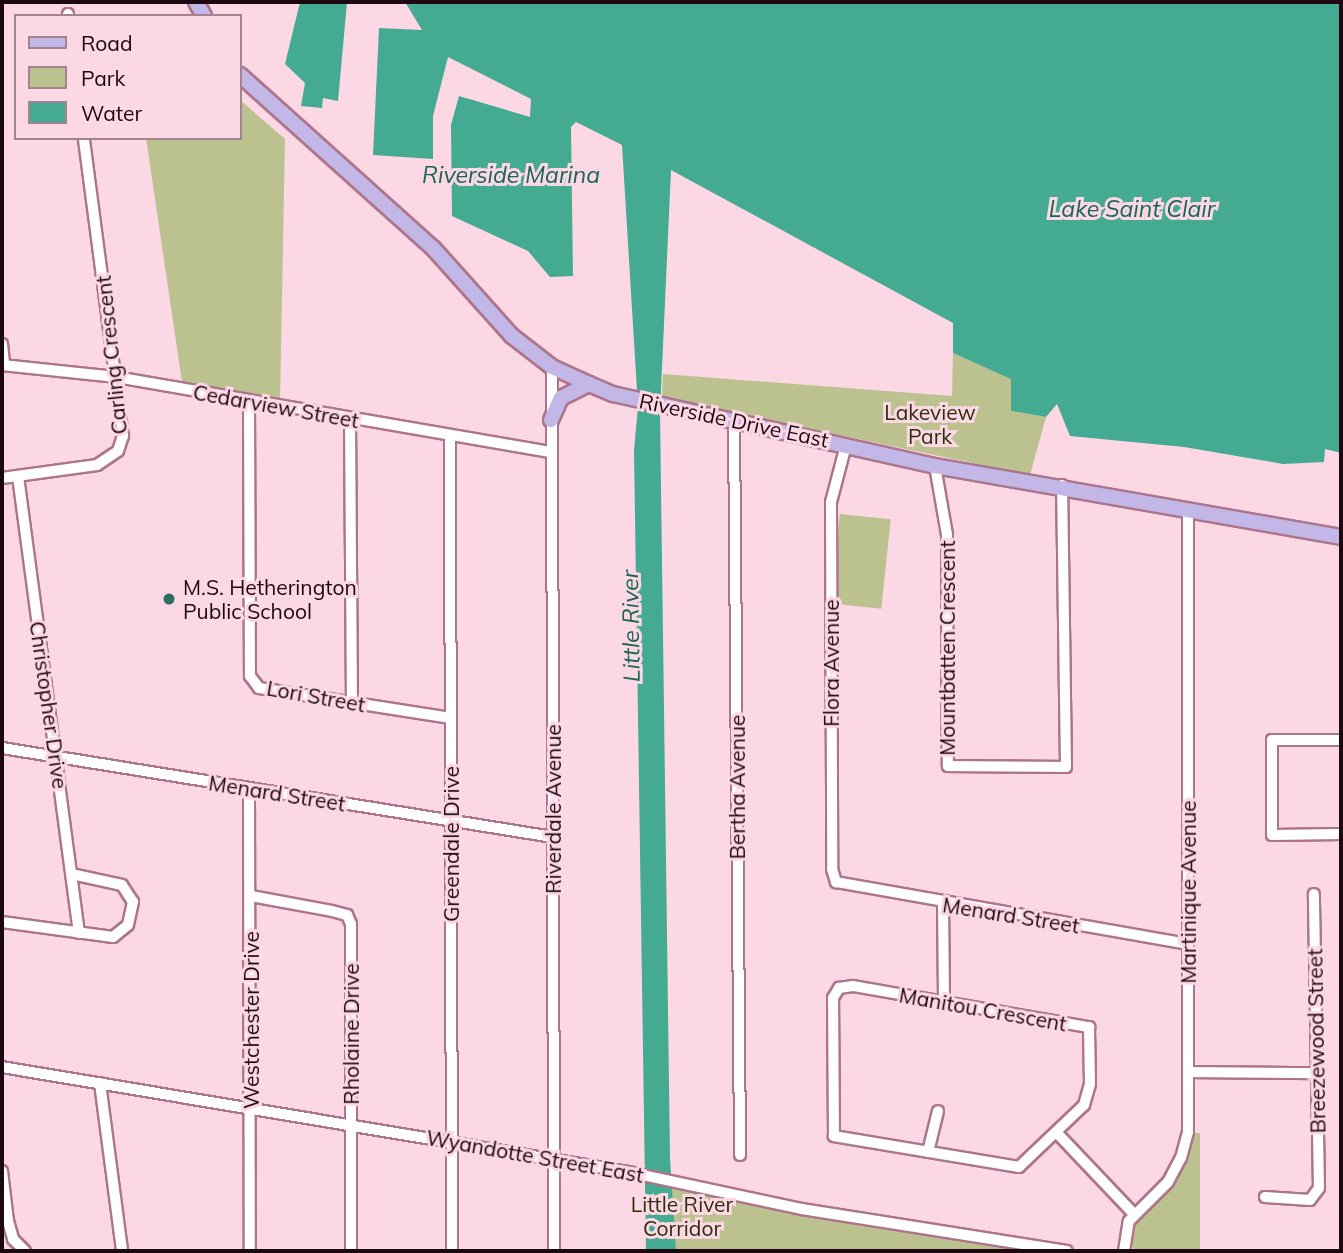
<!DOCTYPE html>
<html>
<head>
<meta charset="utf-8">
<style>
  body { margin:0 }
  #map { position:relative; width:1343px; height:1253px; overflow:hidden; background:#fcd7e4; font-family:Mulish,sans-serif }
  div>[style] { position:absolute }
  .green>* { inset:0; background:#bbc28f; transform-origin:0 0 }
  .water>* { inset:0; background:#44aa91 }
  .roads { filter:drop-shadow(2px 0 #ad758b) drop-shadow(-2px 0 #ad758b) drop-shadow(0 2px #ad758b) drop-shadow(0 -2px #ad758b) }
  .minor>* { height:10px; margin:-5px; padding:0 5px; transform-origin:5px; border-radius:5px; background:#fff }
  .major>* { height:14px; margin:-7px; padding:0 7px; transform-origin:7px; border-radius:7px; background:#c2b7e6 }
  .dots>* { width:19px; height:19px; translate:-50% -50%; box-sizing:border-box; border:4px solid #fcd7e4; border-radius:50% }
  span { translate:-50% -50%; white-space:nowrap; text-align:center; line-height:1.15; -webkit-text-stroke:6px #fcd7e4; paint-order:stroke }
  .street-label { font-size:21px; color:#1c0811 }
  .park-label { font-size:21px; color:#2c2f0d }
  .poi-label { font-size:21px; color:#1c0811 }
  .left { translate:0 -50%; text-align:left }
  .water-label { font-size:23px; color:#176655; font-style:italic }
  .frame { position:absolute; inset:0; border:4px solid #1c0811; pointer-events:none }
  .legend { position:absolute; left:14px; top:14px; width:228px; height:126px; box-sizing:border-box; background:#fcd7e4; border:2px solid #a28490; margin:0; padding:9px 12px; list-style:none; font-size:21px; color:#1c0811 }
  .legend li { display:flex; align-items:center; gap:14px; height:35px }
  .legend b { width:35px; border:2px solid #a28490 }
</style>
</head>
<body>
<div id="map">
  <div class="green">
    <i style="clip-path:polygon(240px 100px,285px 139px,280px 402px,183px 389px,146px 138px,240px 138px)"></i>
    <i style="clip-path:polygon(953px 353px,1011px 378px,1011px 411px,1046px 417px,1030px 475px,662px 398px,663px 374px,952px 396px)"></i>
    <i style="left:840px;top:514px;width:51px;height:90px;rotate:6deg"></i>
    <i style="clip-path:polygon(1193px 1133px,1200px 1133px,1200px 1249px,1214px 1251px,1136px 1251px,1131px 1246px,1136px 1222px)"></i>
    <i style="clip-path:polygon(646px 1175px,802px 1209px,1067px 1251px,647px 1251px)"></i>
  </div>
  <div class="water">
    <i style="clip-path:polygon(300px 2px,347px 2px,338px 101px,323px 98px,322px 108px,301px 106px,305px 83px,285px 64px)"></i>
    <i style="clip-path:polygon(405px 2px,1341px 2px,1341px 453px,1325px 449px,1324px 462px,1283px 464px,1184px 447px,1070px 436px,1057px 404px,1046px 417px,1011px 411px,1011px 379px,953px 353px,953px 323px,671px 170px,660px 412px,670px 1158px,676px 1251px,646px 1251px,634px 450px,638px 407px,622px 145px,576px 122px,571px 127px,573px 276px,550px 277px,528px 251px,452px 216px,451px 125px,459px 96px,530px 117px,531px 99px,448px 57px,433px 116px,433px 159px,373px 155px,379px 28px,422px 30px)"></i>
  </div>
  <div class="roads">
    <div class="minor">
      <i style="left:68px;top:14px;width:2px;rotate:90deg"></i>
      <i style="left:2px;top:344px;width:20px;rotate:84deg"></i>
      <i style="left:2px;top:365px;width:115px;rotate:6deg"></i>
      <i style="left:116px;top:377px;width:440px;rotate:9.8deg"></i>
      <i style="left:552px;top:367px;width:884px;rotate:89.87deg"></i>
      <i style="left:249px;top:401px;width:275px;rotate:89.8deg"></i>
      <i style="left:250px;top:676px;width:15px;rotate:53deg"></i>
      <i style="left:259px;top:688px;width:194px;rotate:8.9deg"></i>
      <i style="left:350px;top:419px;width:284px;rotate:89.6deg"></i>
      <i style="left:734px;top:420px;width:735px;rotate:89.53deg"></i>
      <i style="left:450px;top:436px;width:815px;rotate:89.86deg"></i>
      <i style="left:846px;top:445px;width:59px;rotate:104.7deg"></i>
      <i style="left:831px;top:502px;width:367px;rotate:89.8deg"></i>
      <i style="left:832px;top:869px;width:14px;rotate:73deg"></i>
      <i style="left:836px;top:882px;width:356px;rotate:10deg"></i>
      <i style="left:935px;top:466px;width:70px;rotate:80.1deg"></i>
      <i style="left:947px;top:535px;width:231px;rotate:89.8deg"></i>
      <i style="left:948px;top:766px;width:118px;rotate:0.5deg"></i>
      <i style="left:1066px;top:767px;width:282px;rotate:-90.8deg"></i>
      <i style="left:18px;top:476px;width:461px;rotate:82.4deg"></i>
      <i style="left:2px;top:478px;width:96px;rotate:-7.8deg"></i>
      <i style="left:97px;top:465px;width:25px;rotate:-34deg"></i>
      <i style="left:118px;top:451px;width:16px;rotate:-72deg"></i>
      <i style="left:123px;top:436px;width:301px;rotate:-97.5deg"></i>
      <i style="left:1341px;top:740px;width:69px;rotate:180deg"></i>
      <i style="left:1272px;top:740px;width:95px;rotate:90deg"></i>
      <i style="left:1272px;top:835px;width:69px;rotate:-0.8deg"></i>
      <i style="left:2px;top:748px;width:558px;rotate:9.18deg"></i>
      <i style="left:249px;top:789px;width:462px;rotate:89.9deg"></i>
      <i style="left:251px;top:896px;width:82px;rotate:10.5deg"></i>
      <i style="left:332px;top:911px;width:16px;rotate:15deg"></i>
      <i style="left:347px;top:915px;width:10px;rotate:66deg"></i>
      <i style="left:351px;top:924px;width:327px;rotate:90deg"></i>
      <i style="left:943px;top:903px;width:99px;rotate:89.4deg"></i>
      <i style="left:2px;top:922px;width:112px;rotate:7.7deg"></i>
      <i style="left:113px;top:937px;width:19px;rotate:-39deg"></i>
      <i style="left:128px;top:925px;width:24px;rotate:-78deg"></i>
      <i style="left:133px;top:902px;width:20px;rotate:-123deg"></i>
      <i style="left:122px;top:885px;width:51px;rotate:-167.6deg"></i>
      <i style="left:853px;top:986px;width:240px;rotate:9.9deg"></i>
      <i style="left:1089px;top:1027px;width:57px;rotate:89deg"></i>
      <i style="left:1090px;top:1084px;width:22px;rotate:106deg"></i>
      <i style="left:1084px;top:1105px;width:90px;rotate:136.4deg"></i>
      <i style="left:1019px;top:1167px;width:188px;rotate:-170.5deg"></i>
      <i style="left:834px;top:1136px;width:138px;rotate:-90.4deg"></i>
      <i style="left:833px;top:998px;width:12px;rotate:-59deg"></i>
      <i style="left:839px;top:988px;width:14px;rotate:-8deg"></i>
      <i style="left:2px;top:1067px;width:635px;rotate:9.52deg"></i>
      <i style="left:628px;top:1172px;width:178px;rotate:12deg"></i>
      <i style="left:802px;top:1209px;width:268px;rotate:9deg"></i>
      <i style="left:1190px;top:1072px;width:126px;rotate:0.5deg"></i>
      <i style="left:100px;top:1083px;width:169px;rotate:82.5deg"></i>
      <i style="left:1057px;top:1133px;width:112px;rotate:46.5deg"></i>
      <i style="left:928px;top:1152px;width:42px;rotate:-76.3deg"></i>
      <i style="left:2px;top:1171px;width:50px;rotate:83.2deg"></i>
      <i style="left:8px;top:1221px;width:19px;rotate:74deg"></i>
      <i style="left:13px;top:1239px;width:17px;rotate:45deg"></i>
      <i style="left:1265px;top:1197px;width:45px;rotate:3.8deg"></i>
      <i style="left:1310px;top:1200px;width:15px;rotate:-53deg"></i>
      <i style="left:1319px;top:1188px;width:294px;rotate:-91deg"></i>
      <i style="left:1124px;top:1251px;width:30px;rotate:-81deg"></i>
      <i style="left:1129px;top:1221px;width:55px;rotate:-45deg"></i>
      <i style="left:1168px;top:1182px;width:27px;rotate:-62deg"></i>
      <i style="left:1181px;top:1158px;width:27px;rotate:-75deg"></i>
      <i style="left:1188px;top:1132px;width:621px;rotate:-90deg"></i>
    </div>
    <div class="major">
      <i style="left:196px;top:2px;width:16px;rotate:60deg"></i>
      <i style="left:240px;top:75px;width:259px;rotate:41.9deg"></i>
      <i style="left:433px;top:248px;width:118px;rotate:48.1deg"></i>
      <i style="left:512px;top:336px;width:51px;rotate:37.8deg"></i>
      <i style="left:552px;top:367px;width:41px;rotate:24.7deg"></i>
      <i style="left:589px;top:384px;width:26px;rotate:23deg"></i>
      <i style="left:613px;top:394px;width:330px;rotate:12.6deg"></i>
      <i style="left:935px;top:466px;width:412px;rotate:9.9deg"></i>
      <i style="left:551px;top:420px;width:24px;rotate:-66deg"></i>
      <i style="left:561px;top:398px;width:31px;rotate:-27deg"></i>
    </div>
  </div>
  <div class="dots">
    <i style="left:169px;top:599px;background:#2d6f5e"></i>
  </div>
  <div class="street-label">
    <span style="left:111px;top:355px;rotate:-96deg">Carling Crescent</span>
    <span style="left:276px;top:406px;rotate:10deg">Cedarview Street</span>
    <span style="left:734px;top:420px;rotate:12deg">Riverside Drive East</span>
    <span style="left:947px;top:648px;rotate:-90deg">Mountbatten Crescent</span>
    <span style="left:831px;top:663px;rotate:-90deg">Flora Avenue</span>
    <span style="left:316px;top:696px;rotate:10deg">Lori Street</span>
    <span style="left:49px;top:705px;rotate:82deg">Christopher Drive</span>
    <span style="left:737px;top:787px;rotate:-90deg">Bertha Avenue</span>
    <span style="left:277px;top:793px;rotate:9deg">Menard Street</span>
    <span style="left:553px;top:809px;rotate:-90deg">Riverdale Avenue</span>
    <span style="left:451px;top:844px;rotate:-90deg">Greendale Drive</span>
    <span style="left:1188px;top:892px;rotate:-90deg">Martinique Avenue</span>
    <span style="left:1011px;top:915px;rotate:9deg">Menard Street</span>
    <span style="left:983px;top:1009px;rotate:10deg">Manitou Crescent</span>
    <span style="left:251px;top:1020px;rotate:-90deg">Westchester Drive</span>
    <span style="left:351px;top:1034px;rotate:-90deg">Rholaine Drive</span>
    <span style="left:1316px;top:1041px;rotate:-91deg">Breezewood Street</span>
    <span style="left:535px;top:1156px;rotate:10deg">Wyandotte Street East</span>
  </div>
  <div class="park-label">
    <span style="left:930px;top:424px">Lakeview<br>Park</span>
    <span style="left:682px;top:1216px">Little River<br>Corridor</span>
  </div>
  <div class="poi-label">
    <span class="left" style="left:183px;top:599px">M.S. Hetherington<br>Public School</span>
  </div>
  <div class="water-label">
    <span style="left:511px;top:175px">Riverside Marina</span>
    <span style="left:1132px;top:209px">Lake Saint Clair</span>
    <span style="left:631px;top:626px;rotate:-91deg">Little River</span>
  </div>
  <div class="frame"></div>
  <ul class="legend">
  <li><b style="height:9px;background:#c2b7e6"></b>Road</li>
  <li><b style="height:19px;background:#bbc28f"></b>Park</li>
  <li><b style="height:19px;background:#44aa91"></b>Water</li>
  </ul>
</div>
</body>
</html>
